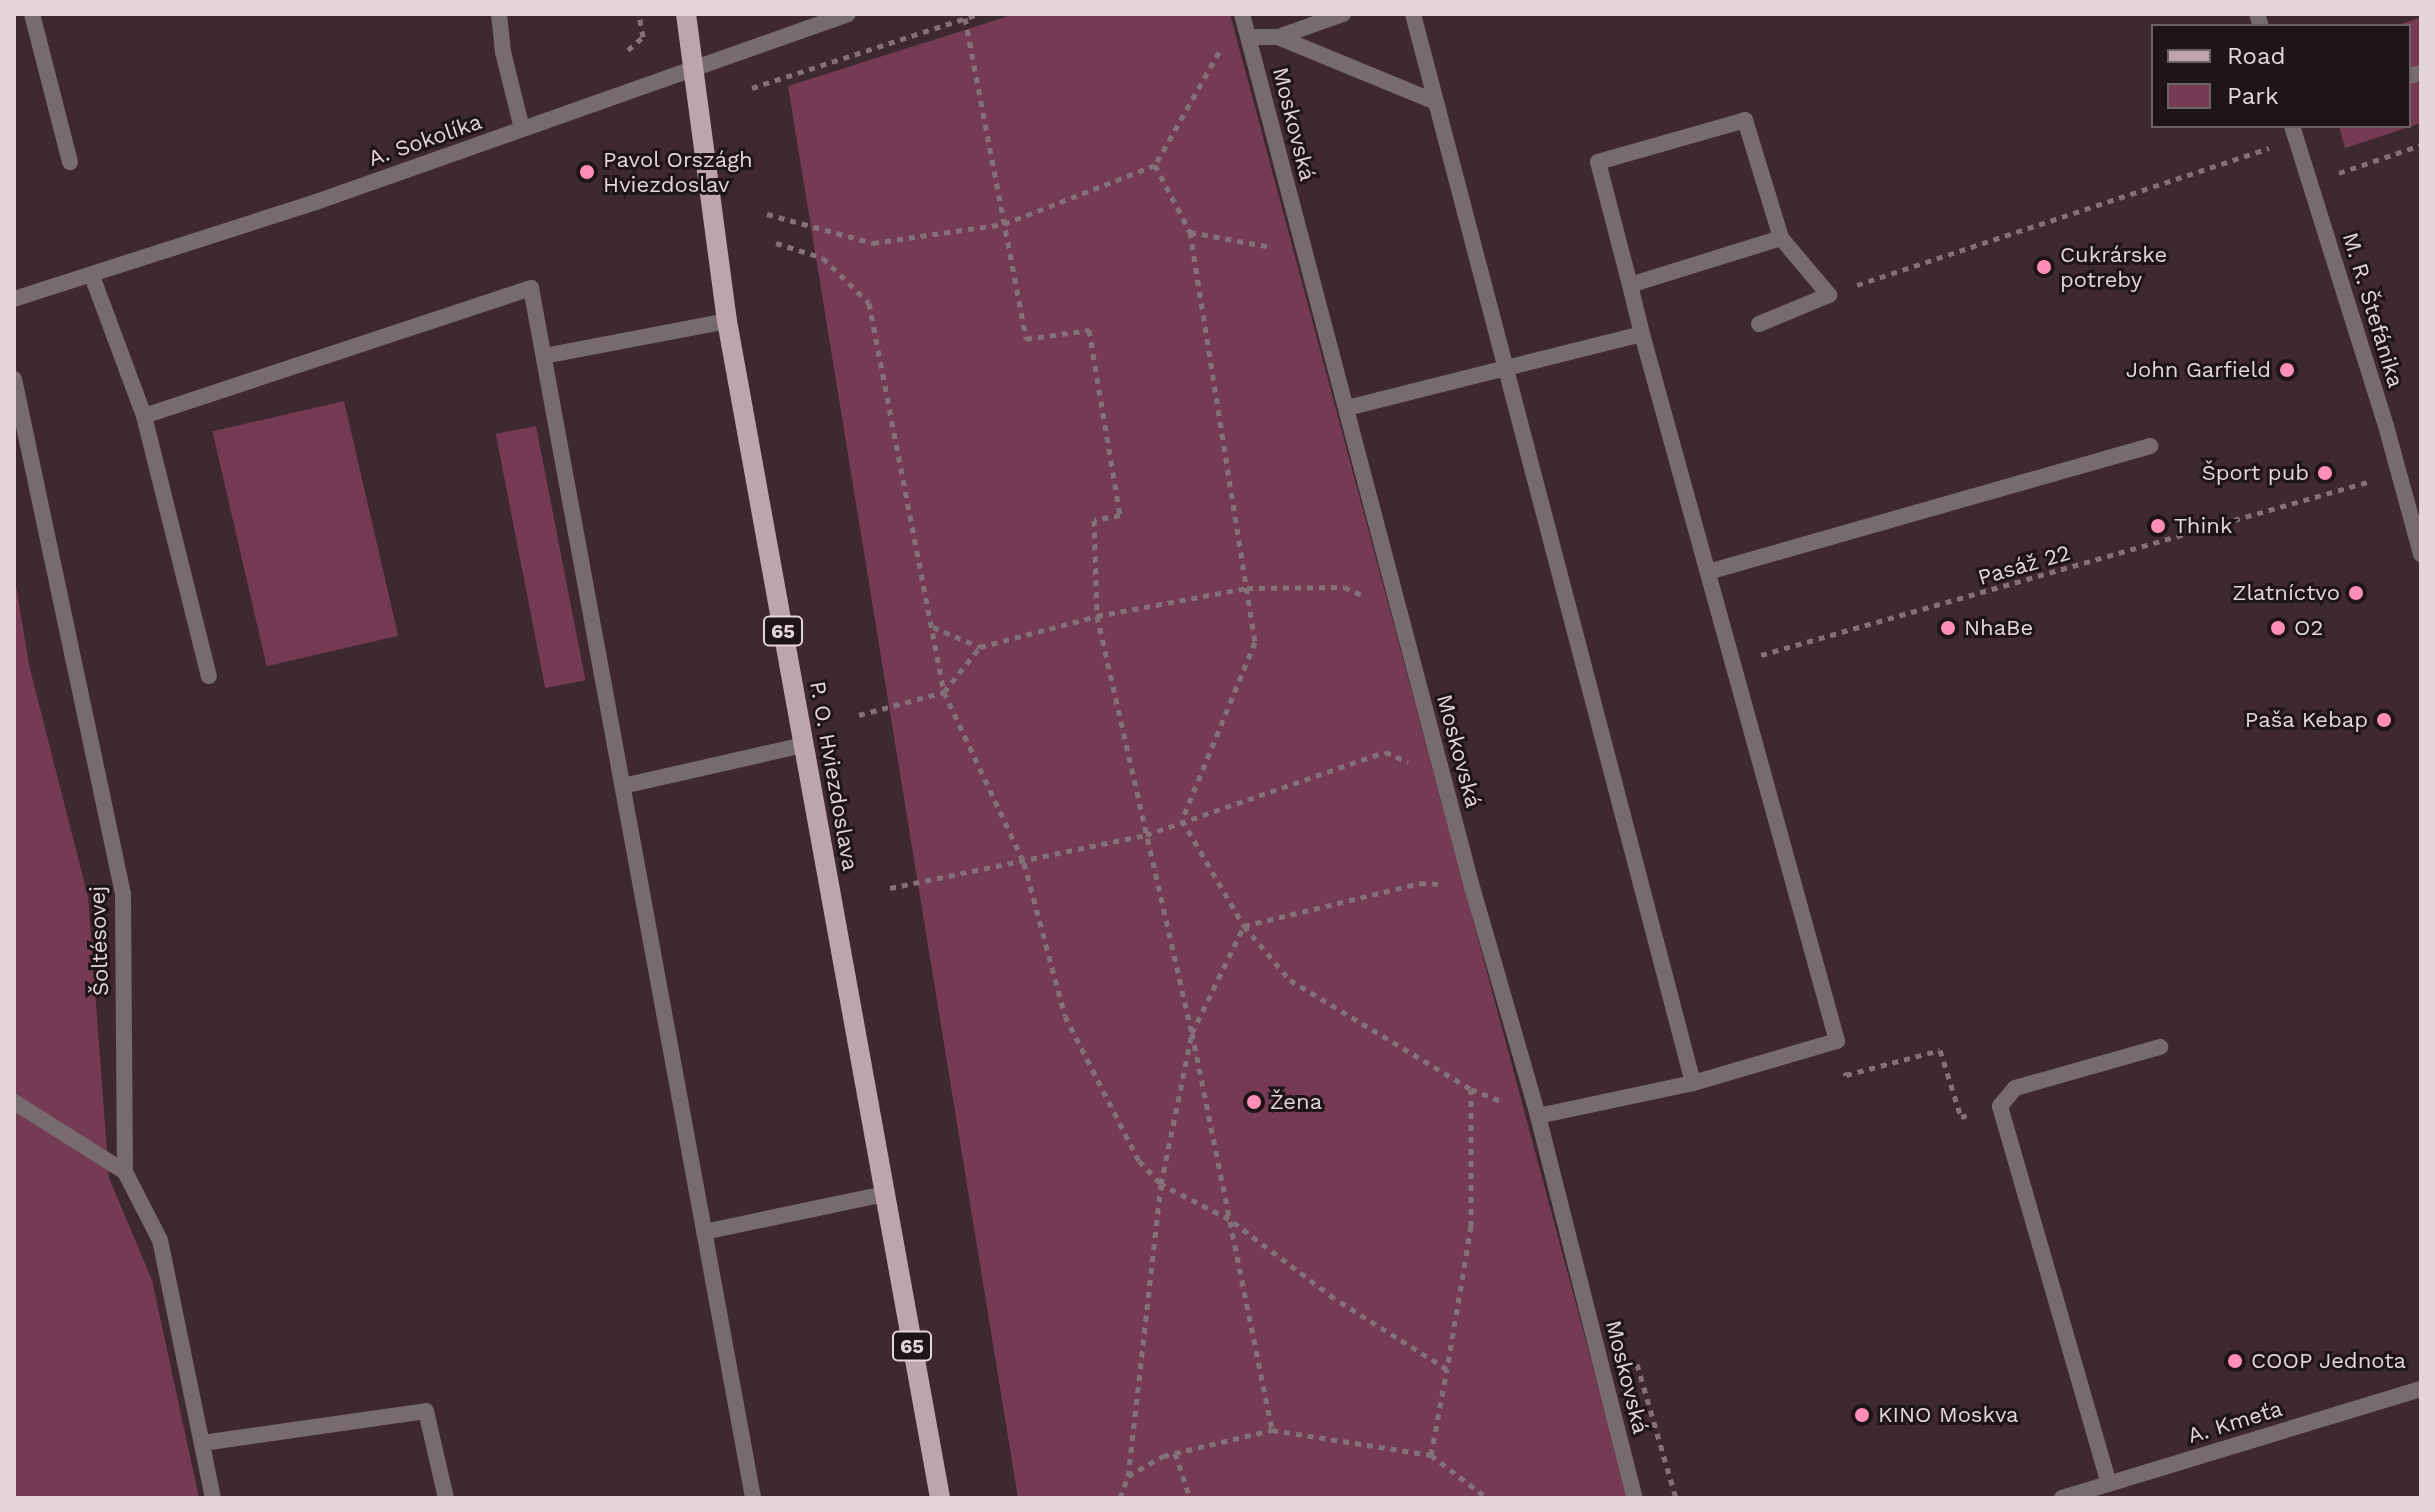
<!DOCTYPE html>
<html>
<head>
<meta charset="utf-8">
<style>
  body { margin:0 }
  #map { position:relative; width:2435px; height:1512px; overflow:hidden; background:#3e2930; font-family:"Work Sans",sans-serif }
  div>[style] { position:absolute }
  .green>* { inset:0; background:#753b52; transform-origin:0 0 }
  .path>* { height:5px; margin-top:-2.5px; transform-origin:0; background:repeating-linear-gradient(90deg,#847177 0 6px,transparent 0 12px) }
  .lane>* { height:16px; margin:-8px; padding:0 8px; transform-origin:8px; border-radius:8px; background:#776b6f }
  .street>* { height:16px; margin:-8px; padding:0 8px; transform-origin:8px; border-radius:8px; background:#776b6f }
  .primary>* { height:20px; margin:-10px; padding:0 10px; transform-origin:10px; border-radius:10px; background:#bda5ad }
  .dots>* { width:22px; height:22px; translate:-50% -50%; box-sizing:border-box; border:4px solid #1f1518; border-radius:50% }
  span { translate:-50% -50%; white-space:nowrap; text-align:center; line-height:1.15; -webkit-text-stroke:6px #1f1518; paint-order:stroke }
  .shield-label span { padding:2px 6px; background:#1f1518; border:2px solid; border-radius:6px; -webkit-text-stroke-width:0 }
  .shield-label { font-size:20px; color:#e4d5da; font-weight:700 }
  .street-label { font-size:22px; color:#e4d5da }
  .poi-label { font-size:22px; color:#e4d5da }
  .left { translate:0 -50%; text-align:left }
  .right { translate:-100% -50%; text-align:right }
  .frame { position:absolute; inset:0; border:16px solid #e4d5da; pointer-events:none }
  .legend { position:absolute; left:2151px; top:24px; width:260px; height:104px; box-sizing:border-box; background:#1f1518; border:2px solid #6e6266; margin:0; padding:10px 14px; list-style:none; font-size:24px; color:#e4d5da }
  .legend li { display:flex; align-items:center; gap:16px; height:40px }
  .legend b { width:40px; border:2px solid #6e6266 }
</style>
</head>
<body>
<div id="map">
  <div class="green">
    <i style="clip-path:polygon(1015px 14px,1230px 14px,1628px 1498px,1018px 1498px,788px 86px)"></i>
    <i style="clip-path:polygon(2421px 17px,2421px 123px,2345px 148px,2339px 126px,2409px 126px,2409px 26px,2396px 26px)"></i>
    <i style="left:344px;top:401px;width:241px;height:135px;rotate:77deg"></i>
    <i style="left:536px;top:426px;width:259px;height:41px;rotate:79deg"></i>
    <i style="clip-path:polygon(14px 573px,29px 665px,88px 897px,109px 1178px,152px 1280px,199px 1498px,14px 1498px)"></i>
  </div>
  <div class="path">
    <i style="left:965px;top:18px;width:327px;rotate:79.2deg"></i>
    <i style="left:1026px;top:339px;width:64px;rotate:-8.1deg"></i>
    <i style="left:1089px;top:330px;width:188px;rotate:80.5deg"></i>
    <i style="left:1120px;top:515px;width:26px;rotate:169deg"></i>
    <i style="left:1094px;top:520px;width:96px;rotate:88.2deg"></i>
    <i style="left:1097px;top:616px;width:428px;rotate:77.2deg"></i>
    <i style="left:1192px;top:1033px;width:405px;rotate:78.6deg"></i>
    <i style="left:628px;top:50px;width:20px;rotate:-41deg"></i>
    <i style="left:643px;top:37px;width:23px;rotate:-100deg"></i>
    <i style="left:1219px;top:52px;width:130px;rotate:119.5deg"></i>
    <i style="left:1155px;top:165px;width:76px;rotate:62.4deg"></i>
    <i style="left:1190px;top:232px;width:415px;rotate:81deg"></i>
    <i style="left:1255px;top:642px;width:192px;rotate:112.3deg"></i>
    <i style="left:1182px;top:820px;width:123px;rotate:59.7deg"></i>
    <i style="left:1244px;top:926px;width:71px;rotate:49.6deg"></i>
    <i style="left:1290px;top:980px;width:211px;rotate:31.1deg"></i>
    <i style="left:1471px;top:1089px;width:137px;rotate:90deg"></i>
    <i style="left:1471px;top:1226px;width:145px;rotate:99.5deg"></i>
    <i style="left:1447px;top:1369px;width:133px;rotate:-147.9deg"></i>
    <i style="left:1334px;top:1298px;width:131px;rotate:-143deg"></i>
    <i style="left:1229px;top:1219px;width:76px;rotate:-152.8deg"></i>
    <i style="left:1161px;top:1184px;width:154px;rotate:-78.4deg"></i>
    <i style="left:1192px;top:1033px;width:119px;rotate:-64.1deg"></i>
    <i style="left:1244px;top:926px;width:181px;rotate:-13.7deg"></i>
    <i style="left:1420px;top:883px;width:19px;rotate:3deg"></i>
    <i style="left:752px;top:88px;width:238px;rotate:-18.1deg"></i>
    <i style="left:2339px;top:173px;width:87px;rotate:-18.9deg"></i>
    <i style="left:767px;top:214px;width:110px;rotate:15.3deg"></i>
    <i style="left:873px;top:243px;width:132px;rotate:-8.3deg"></i>
    <i style="left:1004px;top:224px;width:162px;rotate:-21.3deg"></i>
    <i style="left:1190px;top:232px;width:83px;rotate:10.4deg"></i>
    <i style="left:776px;top:243px;width:49px;rotate:17.7deg"></i>
    <i style="left:823px;top:258px;width:64px;rotate:44.4deg"></i>
    <i style="left:869px;top:303px;width:396px;rotate:79.1deg"></i>
    <i style="left:944px;top:692px;width:189px;rotate:64.9deg"></i>
    <i style="left:1024px;top:863px;width:158px;rotate:75deg"></i>
    <i style="left:1065px;top:1016px;width:163px;rotate:63deg"></i>
    <i style="left:1139px;top:1161px;width:32px;rotate:46deg"></i>
    <i style="left:1161px;top:1184px;width:294px;rotate:96.4deg"></i>
    <i style="left:1857px;top:285px;width:434px;rotate:-18.4deg"></i>
    <i style="left:933px;top:627px;width:51px;rotate:23.1deg"></i>
    <i style="left:1761px;top:655px;width:634px;rotate:-15.92deg"></i>
    <i style="left:859px;top:715px;width:88px;rotate:-15.1deg"></i>
    <i style="left:944px;top:692px;width:58px;rotate:-51.3deg"></i>
    <i style="left:980px;top:647px;width:121px;rotate:-14.8deg"></i>
    <i style="left:1097px;top:616px;width:153px;rotate:-10.6deg"></i>
    <i style="left:1247px;top:588px;width:97px;rotate:-0.6deg"></i>
    <i style="left:1344px;top:587px;width:22px;rotate:24deg"></i>
    <i style="left:890px;top:888px;width:261px;rotate:-11.7deg"></i>
    <i style="left:1146px;top:835px;width:253px;rotate:-19.2deg"></i>
    <i style="left:1385px;top:752px;width:25px;rotate:23deg"></i>
    <i style="left:1845px;top:1072px;width:3px;rotate:72deg"></i>
    <i style="left:1846px;top:1075px;width:97px;rotate:-14.9deg"></i>
    <i style="left:1940px;top:1050px;width:70px;rotate:72.6deg"></i>
    <i style="left:1961px;top:1117px;width:11px;rotate:-15deg"></i>
    <i style="left:1471px;top:1089px;width:31px;rotate:22deg"></i>
    <i style="left:1637px;top:1364px;width:140px;rotate:73.8deg"></i>
    <i style="left:1175px;top:1453px;width:47px;rotate:71.6deg"></i>
    <i style="left:1431px;top:1455px;width:87px;rotate:-79.5deg"></i>
    <i style="left:1120px;top:1498px;width:23px;rotate:-70deg"></i>
    <i style="left:1128px;top:1476px;width:40px;rotate:-29.7deg"></i>
    <i style="left:1163px;top:1456px;width:112px;rotate:-13.4deg"></i>
    <i style="left:1272px;top:1430px;width:161px;rotate:8.9deg"></i>
    <i style="left:1431px;top:1455px;width:71px;rotate:37.5deg"></i>
  </div>
  <div class="lane">
    <i style="left:32px;top:14px;width:153px;rotate:75.6deg"></i>
    <i style="left:1413px;top:14px;width:1105px;rotate:75.32deg"></i>
    <i style="left:1249px;top:37px;width:29px"></i>
    <i style="left:1278px;top:37px;width:69px;rotate:-19.5deg"></i>
    <i style="left:1278px;top:37px;width:171px;rotate:22.4deg"></i>
    <i style="left:92px;top:276px;width:149px;rotate:69.6deg"></i>
    <i style="left:144px;top:416px;width:408px;rotate:-18.3deg"></i>
    <i style="left:531px;top:288px;width:1230px;rotate:79.6deg"></i>
    <i style="left:1759px;top:324px;width:76px;rotate:-22.5deg"></i>
    <i style="left:1829px;top:295px;width:75px;rotate:-130.1deg"></i>
    <i style="left:544px;top:356px;width:186px;rotate:-10.8deg"></i>
    <i style="left:14px;top:379px;width:526px;rotate:78.05deg"></i>
    <i style="left:123px;top:894px;width:278px;rotate:89.6deg"></i>
    <i style="left:125px;top:1172px;width:76px;rotate:62.8deg"></i>
    <i style="left:160px;top:1240px;width:263px;rotate:78.4deg"></i>
    <i style="left:1347px;top:408px;width:304px;rotate:-14.1deg"></i>
    <i style="left:144px;top:416px;width:268px;rotate:76deg"></i>
    <i style="left:1708px;top:572px;width:460px;rotate:-15.9deg"></i>
    <i style="left:623px;top:786px;width:186px;rotate:-12.8deg"></i>
    <i style="left:14px;top:1102px;width:131px;rotate:32.2deg"></i>
    <i style="left:1538px;top:1116px;width:158px;rotate:-12deg"></i>
    <i style="left:1693px;top:1083px;width:150px;rotate:-16.3deg"></i>
    <i style="left:1837px;top:1041px;width:733px;rotate:-105.42deg"></i>
    <i style="left:1642px;top:334px;width:50px;rotate:-103.8deg"></i>
    <i style="left:1630px;top:285px;width:127px;rotate:-104.6deg"></i>
    <i style="left:1598px;top:162px;width:153px;rotate:-15.9deg"></i>
    <i style="left:1745px;top:120px;width:123px;rotate:73deg"></i>
    <i style="left:1781px;top:238px;width:158px;rotate:162.7deg"></i>
    <i style="left:704px;top:1232px;width:184px;rotate:-11.9deg"></i>
    <i style="left:202px;top:1443px;width:226px;rotate:-8.1deg"></i>
    <i style="left:426px;top:1411px;width:89px;rotate:77.1deg"></i>
    <i style="left:2109px;top:1484px;width:393px;rotate:-106.1deg"></i>
    <i style="left:2000px;top:1106px;width:23px;rotate:-50deg"></i>
    <i style="left:2015px;top:1088px;width:151px;rotate:-15.8deg"></i>
  </div>
  <div class="street">
    <i style="left:499px;top:14px;width:38px;rotate:84deg"></i>
    <i style="left:503px;top:52px;width:79px;rotate:76.1deg"></i>
    <i style="left:1242px;top:14px;width:903px;rotate:75.24deg"></i>
    <i style="left:1472px;top:887px;width:238px;rotate:73.9deg"></i>
    <i style="left:1538px;top:1116px;width:394px;rotate:75.8deg"></i>
    <i style="left:2257px;top:14px;width:13px;rotate:72deg"></i>
    <i style="left:2409px;top:76px;width:12px;rotate:-14deg"></i>
    <i style="left:2292px;top:126px;width:314px;rotate:72.6deg"></i>
    <i style="left:2386px;top:426px;width:133px;rotate:74.7deg"></i>
    <i style="left:14px;top:299px;width:317px;rotate:-17.8deg"></i>
    <i style="left:316px;top:202px;width:564px;rotate:-19.46deg"></i>
    <i style="left:2062px;top:1498px;width:375px;rotate:-16.9deg"></i>
  </div>
  <div class="primary">
    <i style="left:686px;top:14px;width:310px;rotate:82.4deg"></i>
    <i style="left:727px;top:321px;width:1196px;rotate:79.74deg"></i>
  </div>
  <div class="dots">
    <i style="left:587px;top:172px;background:#ff8eb9"></i>
    <i style="left:2044px;top:267px;background:#ff8eb9"></i>
    <i style="left:2287px;top:370px;background:#ff8eb9"></i>
    <i style="left:2325px;top:473px;background:#ff8eb9"></i>
    <i style="left:2158px;top:526px;background:#ff8eb9"></i>
    <i style="left:2356px;top:593px;background:#ff8eb9"></i>
    <i style="left:1948px;top:628px;background:#ff8eb9"></i>
    <i style="left:2278px;top:628px;background:#ff8eb9"></i>
    <i style="left:2384px;top:720px;background:#ff8eb9"></i>
    <i style="left:1254px;top:1102px;background:#ff8eb9"></i>
    <i style="left:2235px;top:1361px;background:#ff8eb9"></i>
    <i style="left:1862px;top:1415px;background:#ff8eb9"></i>
  </div>
  <div class="shield-label">
    <span style="left:783px;top:631px">65</span>
    <span style="left:912px;top:1346px">65</span>
  </div>
  <div class="street-label">
    <span style="left:1294px;top:124px;rotate:76deg">Moskovská</span>
    <span style="left:425px;top:140px;rotate:-19deg">A. Sokolíka</span>
    <span style="left:2373px;top:310px;rotate:73deg">M. R. Štefánika</span>
    <span style="left:2024px;top:565px;rotate:-16deg">Pasáž 22</span>
    <span style="left:1459px;top:751px;rotate:75deg">Moskovská</span>
    <span style="left:834px;top:776px;rotate:80deg">P. O. Hviezdoslava</span>
    <span style="left:99px;top:941px;rotate:-92deg">Šoltésovej</span>
    <span style="left:1627px;top:1377px;rotate:76deg">Moskovská</span>
    <span style="left:2235px;top:1422px;rotate:-17deg">A. Kmeťa</span>
  </div>
  <div class="poi-label">
    <span class="left" style="left:603px;top:172px">Pavol Országh<br>Hviezdoslav</span>
    <span class="left" style="left:2060px;top:267px">Cukrárske<br>potreby</span>
    <span class="right" style="left:2271px;top:370px">John Garfield</span>
    <span class="right" style="left:2309px;top:473px">Šport pub</span>
    <span class="left" style="left:2174px;top:526px">Think</span>
    <span class="right" style="left:2340px;top:593px">Zlatníctvo</span>
    <span class="left" style="left:1964px;top:628px">NhaBe</span>
    <span class="left" style="left:2294px;top:628px">O2</span>
    <span class="right" style="left:2368px;top:720px">Paša Kebap</span>
    <span class="left" style="left:1270px;top:1102px">Žena</span>
    <span class="left" style="left:2251px;top:1361px">COOP Jednota</span>
    <span class="left" style="left:1878px;top:1415px">KINO Moskva</span>
  </div>
  <div class="frame"></div>
  <ul class="legend">
  <li><b style="height:10px;background:#bda5ad"></b>Road</li>
  <li><b style="height:22px;background:#753b52"></b>Park</li>
  </ul>
</div>
</body>
</html>
